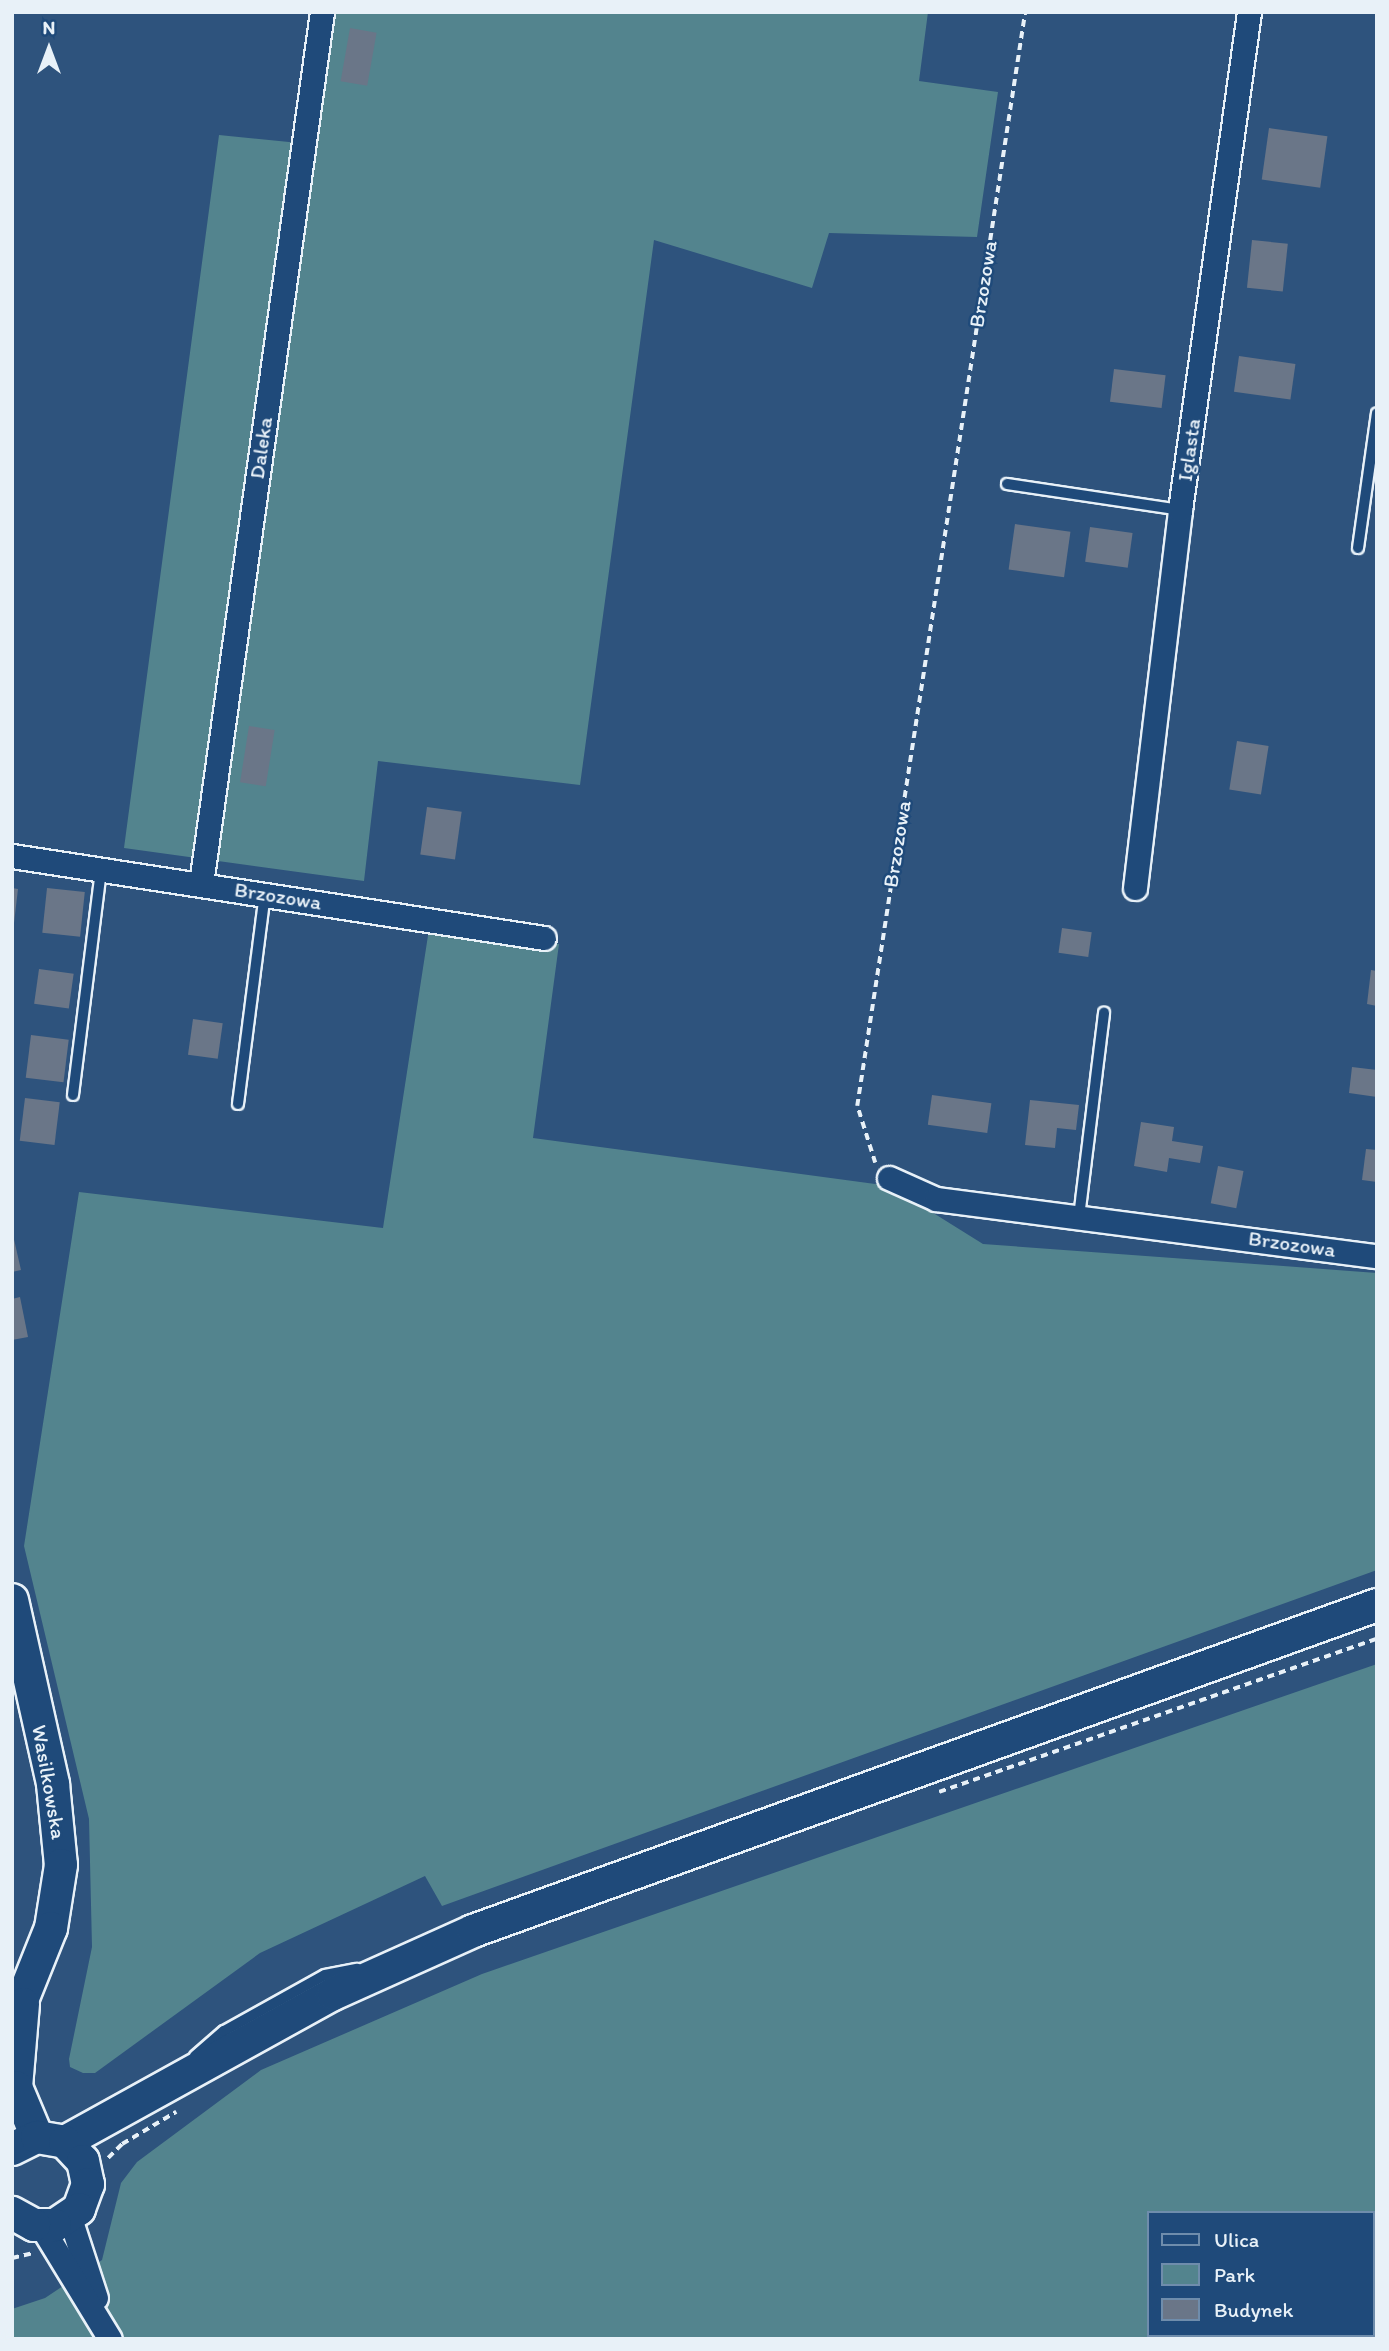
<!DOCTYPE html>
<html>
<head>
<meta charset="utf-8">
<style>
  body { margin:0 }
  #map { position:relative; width:1389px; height:2351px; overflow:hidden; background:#2e537d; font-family:Itim,sans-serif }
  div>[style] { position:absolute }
  .green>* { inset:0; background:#53848e }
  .building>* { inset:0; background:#6a7688; transform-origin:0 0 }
  .path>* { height:3.5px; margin-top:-1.75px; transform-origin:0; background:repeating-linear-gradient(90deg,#e8f1f8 0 7px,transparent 0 12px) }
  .roads { filter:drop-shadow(2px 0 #e8f1f8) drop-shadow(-2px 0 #e8f1f8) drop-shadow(0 2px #e8f1f8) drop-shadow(0 -2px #e8f1f8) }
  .lane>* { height:10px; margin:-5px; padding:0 5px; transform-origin:5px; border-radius:5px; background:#1f4a7a }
  .street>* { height:23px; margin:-11.5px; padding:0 11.5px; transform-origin:11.5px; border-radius:11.5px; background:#1f4a7a }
  .secondary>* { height:32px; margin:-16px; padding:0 16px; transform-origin:16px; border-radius:16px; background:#1f4a7a }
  span { translate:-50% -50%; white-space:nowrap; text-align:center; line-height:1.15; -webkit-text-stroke:5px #1f4a7a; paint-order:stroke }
  .street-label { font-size:21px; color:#e8f1f8 }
  .frame { position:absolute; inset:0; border:14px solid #e8f1f8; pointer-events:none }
  .legend { position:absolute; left:1147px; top:2211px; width:228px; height:126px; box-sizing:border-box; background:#1f4a7a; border:2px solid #6f8dac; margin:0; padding:9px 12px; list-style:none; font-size:21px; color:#e8f1f8 }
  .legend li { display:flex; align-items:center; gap:14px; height:35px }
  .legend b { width:35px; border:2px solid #6f8dac }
  .north { position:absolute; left:14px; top:14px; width:70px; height:70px; -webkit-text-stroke:5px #1f4a7a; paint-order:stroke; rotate:0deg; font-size:19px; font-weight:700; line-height:28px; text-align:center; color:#e8f1f8 }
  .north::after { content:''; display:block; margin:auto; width:24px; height:32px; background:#e8f1f8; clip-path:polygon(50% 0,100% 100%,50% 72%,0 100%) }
</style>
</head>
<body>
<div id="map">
  <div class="green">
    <i style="clip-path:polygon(327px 12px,928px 12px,919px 81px,998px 92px,977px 237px,829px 233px,812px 288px,654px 240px,580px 785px,378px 761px,364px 881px,124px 848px,219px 135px,309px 144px)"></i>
    <i style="clip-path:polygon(429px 929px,559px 944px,533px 1138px,890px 1186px,983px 1244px,1377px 1273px,1377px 1570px,442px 1906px,425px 1876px,260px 1953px,95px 2073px,83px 2073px,70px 2067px,69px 2059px,92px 1947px,89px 1819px,24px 1546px,79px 1192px,383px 1228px)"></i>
    <i style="clip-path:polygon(evenodd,1377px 1664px,1377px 2339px,12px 2339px,12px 2309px,45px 2298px,102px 2260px,121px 2183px,137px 2162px,261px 2070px,482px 1974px,1377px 1664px,1149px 2213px,1373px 2213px,1373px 2335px,1149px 2335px,1149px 2213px)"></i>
  </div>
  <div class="building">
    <i style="left:350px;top:28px;width:27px;height:54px;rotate:10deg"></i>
    <i style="left:1269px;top:128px;width:59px;height:52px;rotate:8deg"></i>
    <i style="left:1252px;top:240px;width:36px;height:48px;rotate:6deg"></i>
    <i style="left:1239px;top:356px;width:57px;height:36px;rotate:8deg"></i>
    <i style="left:1114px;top:369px;width:52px;height:33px;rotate:7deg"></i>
    <i style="left:1015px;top:524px;width:56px;height:46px;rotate:8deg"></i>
    <i style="left:1090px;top:527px;width:43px;height:35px;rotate:8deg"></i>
    <i style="left:249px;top:726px;width:26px;height:57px;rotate:9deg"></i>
    <i style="left:1237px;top:741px;width:32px;height:49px;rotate:9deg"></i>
    <i style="left:427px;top:807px;width:35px;height:48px;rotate:8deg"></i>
    <i style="clip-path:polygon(12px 888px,18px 889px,14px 923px,12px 923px)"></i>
    <i style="left:47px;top:888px;width:38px;height:45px;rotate:6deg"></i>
    <i style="left:1062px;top:928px;width:30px;height:25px;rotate:8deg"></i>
    <i style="left:39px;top:969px;width:35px;height:35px;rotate:8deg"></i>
    <i style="clip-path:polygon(1371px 970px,1377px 971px,1377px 1006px,1367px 1004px)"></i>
    <i style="left:193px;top:1019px;width:30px;height:36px;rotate:8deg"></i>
    <i style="left:31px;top:1035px;width:38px;height:43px;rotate:7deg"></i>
    <i style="clip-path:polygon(1352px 1067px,1377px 1070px,1377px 1097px,1349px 1093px)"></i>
    <i style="left:932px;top:1095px;width:60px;height:30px;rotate:8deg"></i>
    <i style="left:25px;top:1098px;width:35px;height:43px;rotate:7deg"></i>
    <i style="clip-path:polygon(1030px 1100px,1079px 1105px,1076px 1130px,1057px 1128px,1055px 1148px,1025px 1145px)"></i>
    <i style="clip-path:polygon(1141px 1122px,1174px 1127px,1172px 1141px,1203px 1146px,1200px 1163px,1169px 1158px,1167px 1172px,1134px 1166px)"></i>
    <i style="clip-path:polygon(1366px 1149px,1377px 1150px,1377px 1182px,1362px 1180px)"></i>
    <i style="left:1218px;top:1166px;width:26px;height:38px;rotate:11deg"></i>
    <i style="clip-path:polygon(13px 1235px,21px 1270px,12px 1272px,12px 1236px)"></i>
    <i style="clip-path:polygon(20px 1297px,28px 1337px,12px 1340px,12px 1299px)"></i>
  </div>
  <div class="path">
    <i style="left:875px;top:1163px;width:60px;rotate:-107.5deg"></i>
    <i style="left:857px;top:1106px;width:1107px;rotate:-81.27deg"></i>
    <i style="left:939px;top:1792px;width:464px;rotate:-19.3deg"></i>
    <i style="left:108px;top:2158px;width:20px;rotate:-45deg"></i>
    <i style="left:122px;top:2144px;width:63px;rotate:-30.7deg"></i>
    <i style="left:12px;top:2258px;width:23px;rotate:-13deg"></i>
  </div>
  <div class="roads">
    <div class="lane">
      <i style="left:1007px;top:484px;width:175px;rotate:8.5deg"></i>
      <i style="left:1358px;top:548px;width:136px;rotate:-82deg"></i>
      <i style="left:73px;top:1095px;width:228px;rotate:-82.9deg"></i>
      <i style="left:238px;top:1104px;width:212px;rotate:-82.7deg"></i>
      <i style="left:1079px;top:1217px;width:206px;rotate:-83deg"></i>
      <i style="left:195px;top:2056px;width:38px;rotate:-41deg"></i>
      <i style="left:224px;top:2031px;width:115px;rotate:-29deg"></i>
      <i style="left:325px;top:1975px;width:33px;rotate:-11deg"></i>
    </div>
    <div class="street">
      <i style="left:12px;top:856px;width:538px;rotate:8.76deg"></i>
      <i style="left:201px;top:884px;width:880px;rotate:-82.1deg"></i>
      <i style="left:1135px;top:888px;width:381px;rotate:-83.2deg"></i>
      <i style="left:1180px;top:510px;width:503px;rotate:-82.11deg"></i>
      <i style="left:889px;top:1178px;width:51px;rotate:24.1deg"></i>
      <i style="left:936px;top:1199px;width:445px;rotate:7.4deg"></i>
      <i style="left:70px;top:2218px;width:84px;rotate:72deg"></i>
      <i style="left:41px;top:2226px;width:132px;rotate:58.6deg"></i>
    </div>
    <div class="secondary">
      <i style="left:12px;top:1600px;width:189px;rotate:77.4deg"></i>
      <i style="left:53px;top:1784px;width:81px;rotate:84.4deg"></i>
      <i style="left:61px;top:1865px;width:64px;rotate:99deg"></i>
      <i style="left:51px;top:1928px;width:105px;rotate:111.9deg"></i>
      <i style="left:23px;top:2004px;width:83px;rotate:94.8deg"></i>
      <i style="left:16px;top:2087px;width:54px;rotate:67.2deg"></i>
      <i style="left:65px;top:2142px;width:306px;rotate:-28.9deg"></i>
      <i style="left:333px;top:1994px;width:154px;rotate:-24.2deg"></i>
      <i style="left:473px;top:1931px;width:961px;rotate:-19.83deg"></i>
      <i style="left:12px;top:2149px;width:28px;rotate:-26deg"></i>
      <i style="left:37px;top:2137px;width:28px;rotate:10deg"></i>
      <i style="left:65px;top:2142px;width:26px;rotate:47deg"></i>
      <i style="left:83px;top:2161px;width:24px;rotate:78deg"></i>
      <i style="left:88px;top:2184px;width:27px;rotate:110deg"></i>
      <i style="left:79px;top:2209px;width:29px;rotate:146deg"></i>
      <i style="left:55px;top:2225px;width:21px;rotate:180deg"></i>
      <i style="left:34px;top:2225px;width:25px;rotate:-151deg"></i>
    </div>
  </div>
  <div class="street-label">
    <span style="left:983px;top:284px;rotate:-81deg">Brzozowa</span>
    <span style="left:261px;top:448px;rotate:-82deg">Daleka</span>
    <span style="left:1189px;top:450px;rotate:-82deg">Iglasta</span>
    <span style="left:897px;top:844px;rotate:-81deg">Brzozowa</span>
    <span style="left:278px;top:896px;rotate:9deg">Brzozowa</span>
    <span style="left:1292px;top:1244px;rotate:8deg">Brzozowa</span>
    <span style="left:49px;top:1782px;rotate:80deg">Wasilkowska</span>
  </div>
  <div class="frame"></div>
  <ul class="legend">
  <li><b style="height:9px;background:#1f4a7a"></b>Ulica</li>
  <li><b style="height:19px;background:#53848e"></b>Park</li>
  <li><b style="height:19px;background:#6a7688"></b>Budynek</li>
  </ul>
  <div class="north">N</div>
</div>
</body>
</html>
